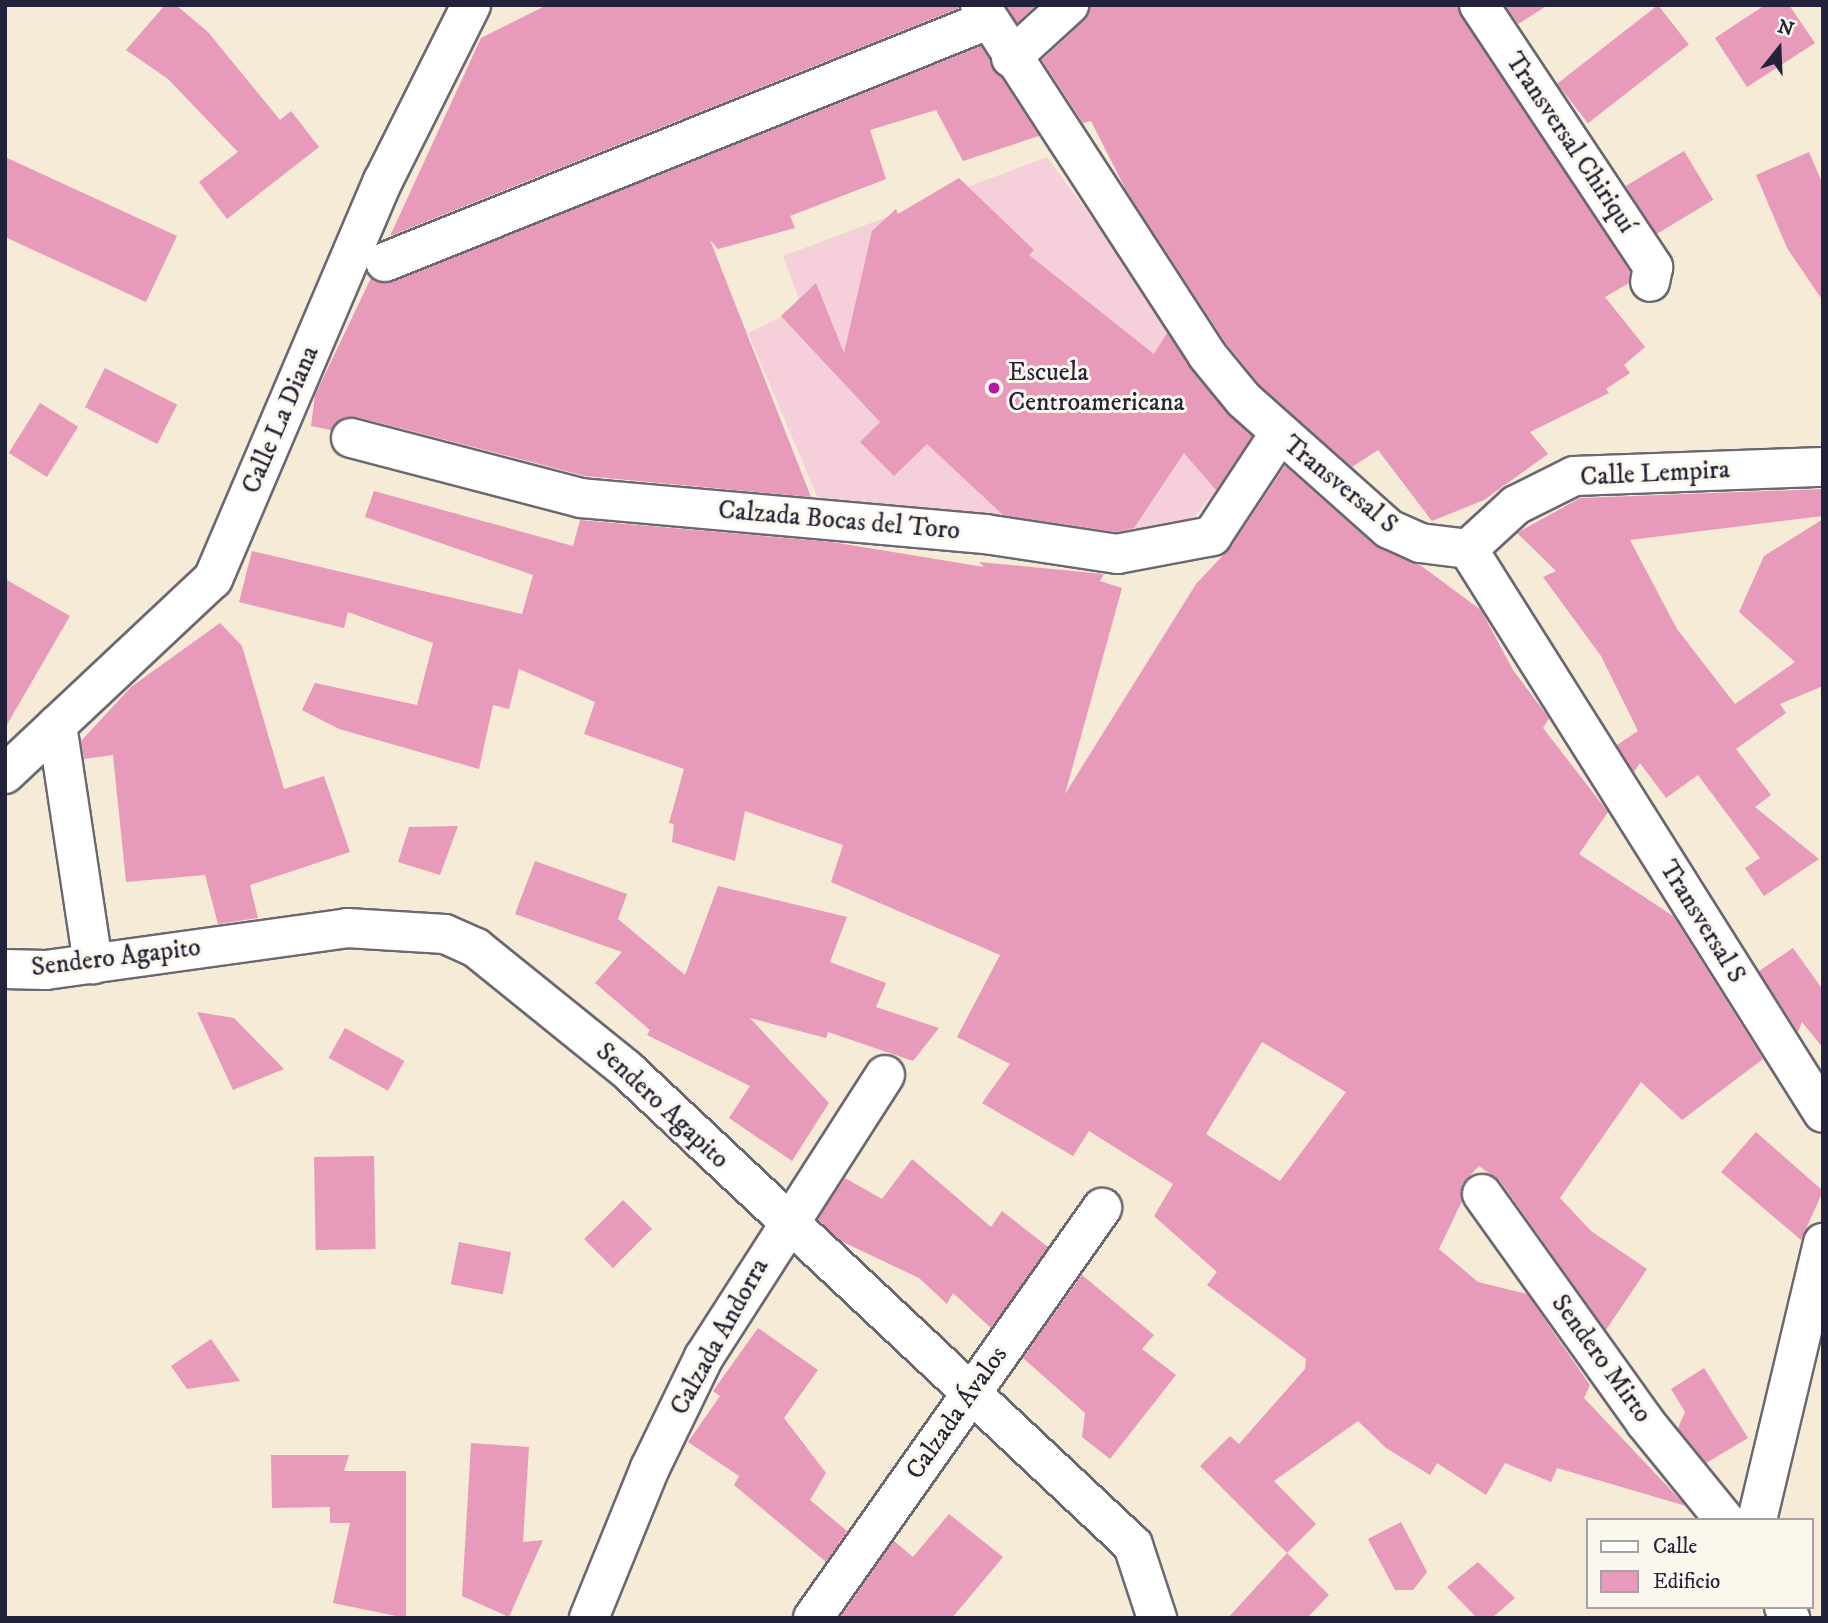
<!DOCTYPE html>
<html>
<head>
<meta charset="utf-8">
<style>
  body { margin:0 }
  #map { position:relative; width:1828px; height:1623px; overflow:hidden; background:#f5ebd6; font-family:"IM FELL DW Pica",serif }
  div>[style] { position:absolute }
  .built>* { inset:0; background:#f5cfd9 }
  .building>* { inset:0; background:#e89aba; transform-origin:0 0 }
  .roads { filter:drop-shadow(2px 0 #6c6871) drop-shadow(-2px 0 #6c6871) drop-shadow(0 2px #6c6871) drop-shadow(0 -2px #6c6871) }
  .street>* { height:38px; margin:-19px; padding:0 19px; transform-origin:19px; border-radius:19px; background:#fff }
  .dots>* { width:19px; height:19px; translate:-50% -50%; box-sizing:border-box; border:4px solid #fbf7ec; border-radius:50% }
  span { translate:-50% -50%; white-space:nowrap; text-align:center; line-height:1.15; -webkit-text-stroke:6px #fbf7ec; paint-order:stroke }
  .street-label { font-size:26px; color:#22223b }
  .poi-label { font-size:26px; color:#22223b }
  .left { translate:0 -50%; text-align:left }
  .frame { position:absolute; inset:0; border:7px solid #22223b; pointer-events:none }
  .legend { position:absolute; left:1586px; top:1518px; width:228px; height:91px; box-sizing:border-box; background:#fbf7ec; border:2px solid #a4a2a5; margin:0; padding:9px 12px; list-style:none; font-size:21px; color:#22223b }
  .legend li { display:flex; align-items:center; gap:14px; height:35px }
  .legend b { width:35px; border:2px solid #a4a2a5 }
  .north { position:absolute; left:1744px; top:14px; width:70px; height:70px; -webkit-text-stroke:5px #fbf7ec; paint-order:stroke; rotate:18deg; font-size:19px; font-weight:700; line-height:28px; text-align:center; color:#22223b }
  .north::after { content:''; display:block; margin:auto; width:24px; height:32px; background:#22223b; clip-path:polygon(50% 0,100% 100%,50% 72%,0 100%) }
</style>
</head>
<body>
<div id="map">
  <div class="built">
    <i style="clip-path:polygon(1047px 157px,1257px 443px,1190px 522px,1142px 545px,823px 510px,748px 333px,802px 307px,783px 256px)"></i>
  </div>
  <div class="building">
    <i style="clip-path:polygon(165px 5px,176px 5px,208px 32px,280px 120px,291px 111px,319px 147px,227px 219px,199px 182px,238px 152px,168px 79px,126px 50px)"></i>
    <i style="clip-path:polygon(547px 5px,958px 5px,959px 8px,390px 236px,481px 38px)"></i>
    <i style="clip-path:polygon(1006px 5px,1036px 5px,1017px 23px)"></i>
    <i style="clip-path:polygon(1090px 5px,1457px 5px,1630px 272px,1629px 283px,1605px 297px,1645px 347px,1624px 365px,1630px 373px,1606px 389px,1609px 393px,1530px 432px,1548px 454px,1484px 500px,1432px 521px,1378px 450px,1352px 467px,1260px 385px,1225px 342px,1126px 190px,1091px 121px,1083px 123px,1042px 60px,1084px 21px)"></i>
    <i style="clip-path:polygon(1505px 5px,1548px 5px,1518px 24px)"></i>
    <i style="left:1658px;top:5px;width:50px;height:128px;rotate:52deg"></i>
    <i style="clip-path:polygon(1765px 5px,1789px 5px,1815px 43px,1747px 87px,1715px 38px)"></i>
    <i style="clip-path:polygon(981px 46px,1039px 136px,963px 161px,936px 110px,870px 130px,886px 179px,790px 216px,795px 228px,718px 249px,710px 240px,811px 497px,585px 476px,357px 417px,345px 417px,331px 430px,311px 426px,315px 395px,371px 278px,393px 282px)"></i>
    <i style="left:1684px;top:151px;width:57px;height:68px;rotate:59deg"></i>
    <i style="clip-path:polygon(1809px 152px,1823px 185px,1823px 301px,1787px 248px,1756px 175px)"></i>
    <i style="clip-path:polygon(5px 157px,177px 236px,146px 302px,5px 237px)"></i>
    <i style="clip-path:polygon(959px 178px,1034px 250px,1029px 255px,1154px 354px,1167px 333px,1252px 436px,1216px 490px,1184px 453px,1134px 528px,1117px 532px,1003px 515px,927px 444px,894px 476px,860px 442px,880px 422px,781px 316px,816px 283px,844px 353px,872px 231px,896px 209px,898px 214px)"></i>
    <i style="left:105px;top:368px;width:81px;height:44px;rotate:27deg"></i>
    <i style="left:40px;top:403px;width:45px;height:59px;rotate:32deg"></i>
    <i style="clip-path:polygon(evenodd,1285px 466px,1375px 546px,1420px 565px,1481px 610px,1513px 670px,1549px 718px,1543px 728px,1608px 812px,1579px 854px,1673px 916px,1763px 1059px,1682px 1120px,1641px 1082px,1560px 1198px,1591px 1231px,1647px 1269px,1606px 1330px,1500px 1181px,1479px 1166px,1462px 1184px,1462px 1201px,1439px 1249px,1478px 1282px,1527px 1294px,1590px 1385px,1584px 1398px,1686px 1506px,1557px 1468px,1551px 1482px,1505px 1463px,1486px 1495px,1437px 1463px,1430px 1475px,1386px 1448px,1358px 1421px,1274px 1481px,1316px 1524px,1287px 1553px,1200px 1466px,1230px 1436px,1239px 1444px,1305px 1369px,1306px 1359px,1207px 1285px,1217px 1272px,1154px 1216px,1173px 1184px,1089px 1131px,1073px 1156px,982px 1103px,1010px 1064px,957px 1037px,1000px 955px,831px 882px,843px 845px,745px 811px,735px 861px,672px 842px,674px 824px,669px 823px,684px 769px,584px 734px,595px 702px,519px 669px,509px 709px,493px 705px,479px 769px,339px 729px,302px 710px,315px 683px,417px 705px,433px 643px,348px 612px,344px 628px,239px 602px,252px 551px,522px 614px,533px 575px,365px 517px,374px 491px,573px 546px,580px 520px,832px 542px,984px 567px,979px 562px,1104px 574px,1100px 581px,1122px 588px,1065px 794px,1196px 584px,1230px 548px,1285px 466px,1262px 1042px,1346px 1092px,1280px 1181px,1206px 1134px,1262px 1042px)"></i>
    <i style="clip-path:polygon(1823px 489px,1823px 516px,1630px 540px,1677px 629px,1735px 704px,1795px 662px,1739px 612px,1764px 556px,1823px 519px,1823px 686px,1780px 704px,1786px 713px,1736px 749px,1771px 795px,1755px 807px,1819px 859px,1764px 896px,1745px 868px,1760px 858px,1698px 775px,1666px 798px,1640px 763px,1634px 772px,1617px 745px,1638px 731px,1601px 656px,1543px 577px,1556px 571px,1517px 533px,1580px 498px)"></i>
    <i style="clip-path:polygon(5px 579px,70px 616px,5px 728px)"></i>
    <i style="clip-path:polygon(220px 623px,242px 646px,284px 789px,324px 776px,350px 852px,250px 885px,258px 918px,218px 924px,205px 875px,126px 882px,113px 755px,84px 759px,81px 741px,131px 687px)"></i>
    <i style="clip-path:polygon(458px 826px,440px 875px,398px 862px,409px 827px)"></i>
    <i style="clip-path:polygon(535px 861px,627px 894px,618px 919px,685px 975px,718px 886px,847px 917px,830px 962px,886px 983px,876px 1007px,939px 1028px,913px 1061px,828px 1032px,826px 1038px,750px 1018px,829px 1103px,792px 1161px,729px 1118px,750px 1086px,647px 1035px,650px 1030px,595px 983px,622px 952px,515px 914px)"></i>
    <i style="clip-path:polygon(1793px 948px,1823px 990px,1823px 1048px,1802px 1022px,1798px 1032px,1759px 971px)"></i>
    <i style="clip-path:polygon(197px 1012px,234px 1018px,284px 1069px,233px 1090px)"></i>
    <i style="left:345px;top:1028px;width:68px;height:34px;rotate:29deg"></i>
    <i style="clip-path:polygon(1756px 1132px,1823px 1191px,1801px 1240px,1721px 1172px)"></i>
    <i style="left:374px;top:1156px;width:93px;height:60px;rotate:89deg"></i>
    <i style="clip-path:polygon(912px 1159px,991px 1227px,1002px 1211px,1048px 1247px,991px 1328px,953px 1293px,947px 1304px,919px 1278px,841px 1241px,818px 1219px,845px 1178px,882px 1199px)"></i>
    <i style="left:623px;top:1200px;width:41px;height:55px;rotate:45deg"></i>
    <i style="left:459px;top:1242px;width:53px;height:43px;rotate:11deg"></i>
    <i style="clip-path:polygon(1082px 1275px,1154px 1335px,1142px 1349px,1176px 1375px,1110px 1459px,1082px 1437px,1085px 1413px,1023px 1358px)"></i>
    <i style="clip-path:polygon(758px 1328px,818px 1370px,784px 1418px,826px 1473px,810px 1500px,847px 1531px,826px 1562px,734px 1485px,739px 1476px,688px 1442px,720px 1396px,713px 1391px)"></i>
    <i style="clip-path:polygon(211px 1339px,240px 1381px,187px 1389px,171px 1366px)"></i>
    <i style="clip-path:polygon(1704px 1368px,1748px 1438px,1706px 1463px,1678px 1428px,1685px 1412px,1671px 1389px)"></i>
    <i style="clip-path:polygon(471px 1443px,529px 1447px,523px 1542px,543px 1540px,509px 1617px,462px 1596px)"></i>
    <i style="clip-path:polygon(271px 1455px,349px 1455px,344px 1471px,406px 1471px,406px 1618px,333px 1603px,350px 1523px,330px 1523px,330px 1507px,272px 1508px)"></i>
    <i style="clip-path:polygon(949px 1514px,1003px 1557px,952px 1618px,840px 1618px,894px 1541px,913px 1557px)"></i>
    <i style="clip-path:polygon(1401px 1522px,1427px 1572px,1413px 1590px,1395px 1590px,1368px 1539px)"></i>
    <i style="clip-path:polygon(1287px 1553px,1329px 1595px,1307px 1618px,1228px 1618px)"></i>
    <i style="clip-path:polygon(1478px 1562px,1515px 1598px,1492px 1618px,1477px 1618px,1447px 1587px)"></i>
  </div>
  <div class="roads">
    <div class="street">
      <i style="left:980px;top:5px;width:417px;rotate:57deg"></i>
      <i style="left:1207px;top:355px;width:58px;rotate:50.6deg"></i>
      <i style="left:1244px;top:400px;width:194px;rotate:41.7deg"></i>
      <i style="left:1389px;top:529px;width:34px;rotate:24deg"></i>
      <i style="left:1420px;top:543px;width:48px;rotate:7.1deg"></i>
      <i style="left:1468px;top:549px;width:666px;rotate:57.81deg"></i>
      <i style="left:1479px;top:5px;width:315px;rotate:56.4deg"></i>
      <i style="left:1653px;top:267px;width:15px;rotate:101deg"></i>
      <i style="left:1011px;top:58px;width:79px;rotate:-42.4deg"></i>
      <i style="left:385px;top:262px;width:650px;rotate:-21.87deg"></i>
      <i style="left:351px;top:438px;width:238px;rotate:14.6deg"></i>
      <i style="left:581px;top:498px;width:406px;rotate:5.1deg"></i>
      <i style="left:985px;top:534px;width:134px;rotate:8.6deg"></i>
      <i style="left:1117px;top:554px;width:97px;rotate:-10.7deg"></i>
      <i style="left:1212px;top:536px;width:120px;rotate:-56.6deg"></i>
      <i style="left:1468px;top:549px;width:65px;rotate:-42.5deg"></i>
      <i style="left:1516px;top:505px;width:65px;rotate:-26.6deg"></i>
      <i style="left:1574px;top:476px;width:249px;rotate:-2.1deg"></i>
      <i style="left:57px;top:725px;width:242px;rotate:81.4deg"></i>
      <i style="left:5px;top:774px;width:285px;rotate:-43.2deg"></i>
      <i style="left:213px;top:579px;width:433px;rotate:-66.9deg"></i>
      <i style="left:383px;top:181px;width:197px;rotate:-63.4deg"></i>
      <i style="left:5px;top:969px;width:41px;rotate:1.4deg"></i>
      <i style="left:46px;top:970px;width:304px;rotate:-7.9deg"></i>
      <i style="left:347px;top:928px;width:98px;rotate:3.5deg"></i>
      <i style="left:445px;top:934px;width:34px;rotate:24deg"></i>
      <i style="left:476px;top:948px;width:193px;rotate:38.9deg"></i>
      <i style="left:626px;top:1069px;width:695px;rotate:43.19deg"></i>
      <i style="left:1133px;top:1545px;width:77px;rotate:71.8deg"></i>
      <i style="left:1482px;top:1194px;width:280px;rotate:54.4deg"></i>
      <i style="left:1645px;top:1422px;width:127px;rotate:50.8deg"></i>
      <i style="left:1757px;top:1520px;width:285px;rotate:-76.6deg"></i>
      <i style="left:1784px;top:1607px;width:13px;rotate:61deg"></i>
      <i style="left:589px;top:1618px;width:162px;rotate:-67.9deg"></i>
      <i style="left:650px;top:1468px;width:123px;rotate:-64.1deg"></i>
      <i style="left:704px;top:1357px;width:335px;rotate:-57.3deg"></i>
      <i style="left:813px;top:1618px;width:502px;rotate:-54.82deg"></i>
    </div>
  </div>
  <div class="dots">
    <i style="left:994px;top:388px;background:#b5179e"></i>
  </div>
  <div class="street-label">
    <span style="left:1570px;top:143px;rotate:56deg">Transversal Chiriquí</span>
    <span style="left:281px;top:420px;rotate:-67deg">Calle La Diana</span>
    <span style="left:1655px;top:474px;rotate:-3deg">Calle Lempira</span>
    <span style="left:1340px;top:485px;rotate:39deg">Transversal S</span>
    <span style="left:839px;top:521px;rotate:5deg">Calzada Bocas del Toro</span>
    <span style="left:1702px;top:922px;rotate:58deg">Transversal S</span>
    <span style="left:116px;top:958px;rotate:-7deg">Sendero Agapito</span>
    <span style="left:662px;top:1106px;rotate:43deg">Sendero Agapito</span>
    <span style="left:720px;top:1337px;rotate:-61deg">Calzada Andorra</span>
    <span style="left:1601px;top:1359px;rotate:54deg">Sendero Mirto</span>
    <span style="left:957px;top:1413px;rotate:-55deg">Calzada Ávalos</span>
  </div>
  <div class="poi-label">
    <span class="left" style="left:1008px;top:388px">Escuela<br>Centroamericana</span>
  </div>
  <div class="frame"></div>
  <ul class="legend">
  <li><b style="height:9px;background:#fff"></b>Calle</li>
  <li><b style="height:19px;background:#e89aba"></b>Edificio</li>
  </ul>
  <div class="north">N</div>
</div>
</body>
</html>
